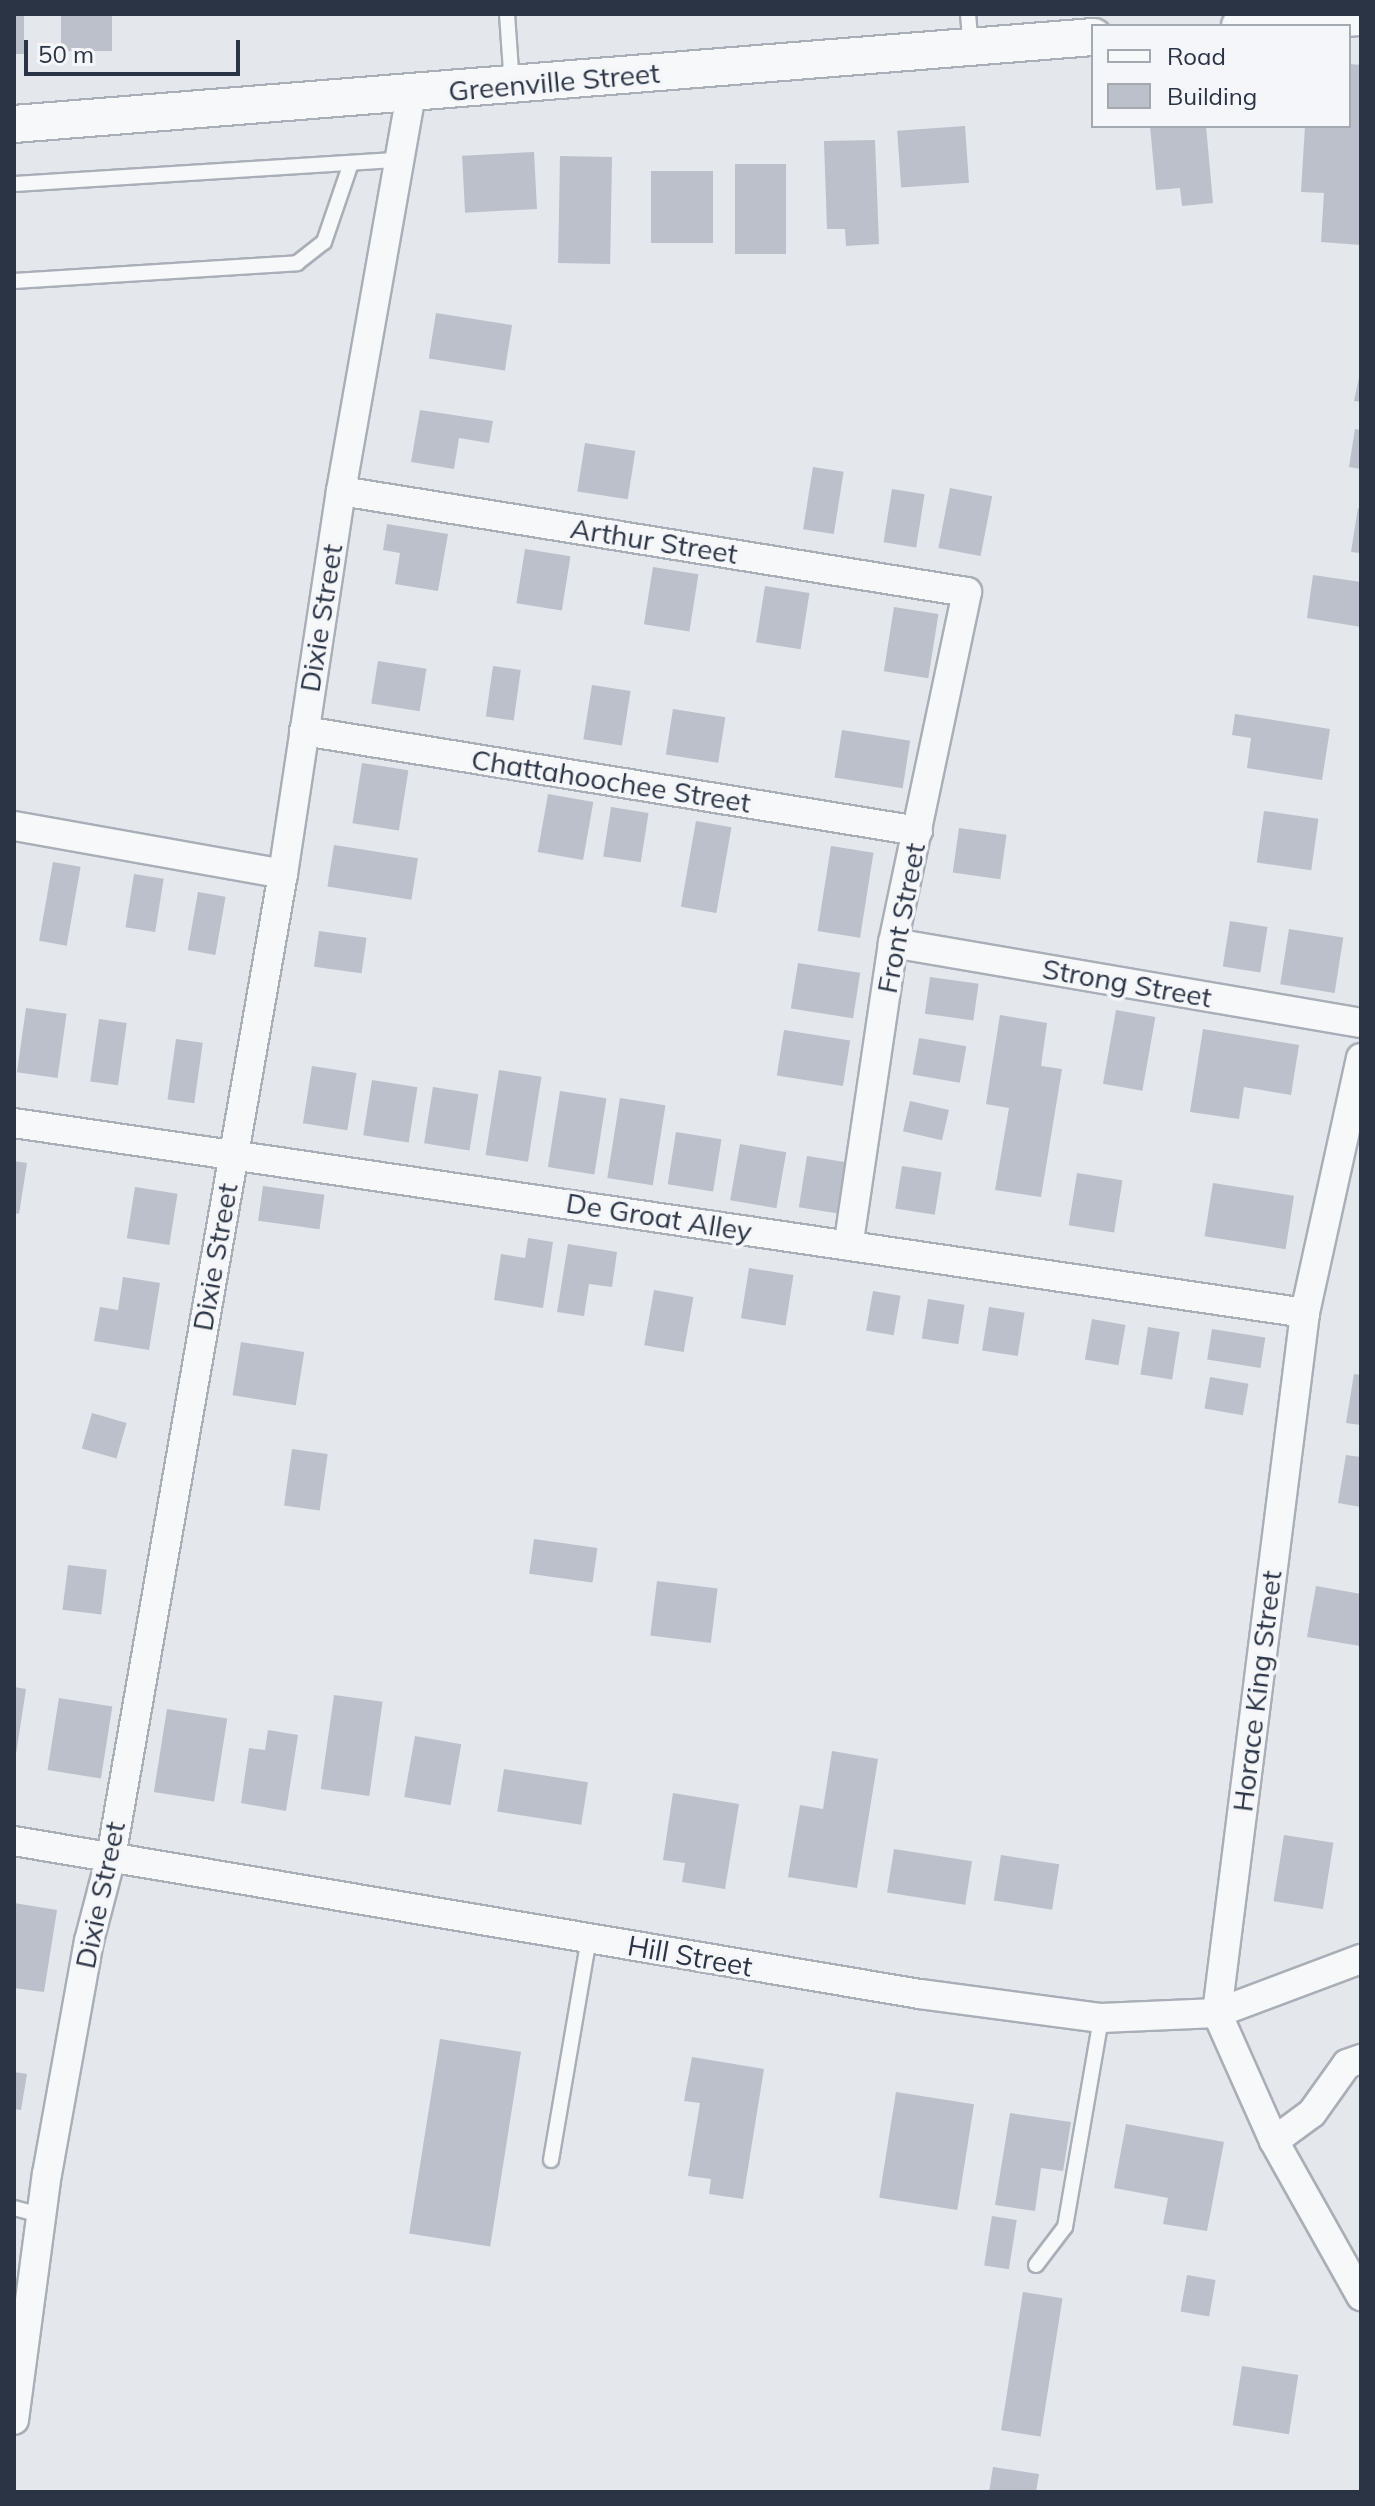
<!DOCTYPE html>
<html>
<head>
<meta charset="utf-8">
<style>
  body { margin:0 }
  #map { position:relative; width:1375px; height:2506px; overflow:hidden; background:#e4e7ec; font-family:Mulish,sans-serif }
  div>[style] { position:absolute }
  .building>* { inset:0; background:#bbc0ca; transform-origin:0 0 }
  .roads { filter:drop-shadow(2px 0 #a9aeb7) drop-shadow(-2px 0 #a9aeb7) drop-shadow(0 2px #a9aeb7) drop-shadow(0 -2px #a9aeb7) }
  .service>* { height:14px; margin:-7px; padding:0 7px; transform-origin:7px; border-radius:7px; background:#f7f8fa }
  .minor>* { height:28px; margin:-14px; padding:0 14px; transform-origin:14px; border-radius:14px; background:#f7f8fa }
  .tertiary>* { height:36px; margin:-18px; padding:0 18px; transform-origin:18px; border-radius:18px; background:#f7f8fa }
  span { translate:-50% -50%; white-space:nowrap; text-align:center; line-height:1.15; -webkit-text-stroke:7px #f4f6f9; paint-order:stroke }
  .street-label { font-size:28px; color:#2b3445 }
  .frame { position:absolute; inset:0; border:16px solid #2b3445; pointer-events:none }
  .legend { position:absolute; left:1091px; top:24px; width:260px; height:104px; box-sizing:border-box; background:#f4f6f9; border:2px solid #a4a8b1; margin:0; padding:10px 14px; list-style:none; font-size:24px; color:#2b3445 }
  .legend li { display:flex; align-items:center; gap:16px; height:40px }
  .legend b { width:40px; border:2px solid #a4a8b1 }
  .scale { position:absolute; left:24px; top:40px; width:216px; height:36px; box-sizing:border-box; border:4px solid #2b3445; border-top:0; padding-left:10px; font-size:24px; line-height:28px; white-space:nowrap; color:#2b3445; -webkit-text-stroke:6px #f4f6f9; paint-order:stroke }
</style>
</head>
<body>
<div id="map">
  <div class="building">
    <i style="left:14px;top:14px;width:10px;height:40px"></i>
    <i style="left:61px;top:14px;width:51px;height:37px"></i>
    <i style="clip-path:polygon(1349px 64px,1361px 65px,1361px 245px,1321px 242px,1324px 193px,1301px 192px,1305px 126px,1349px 126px)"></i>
    <i style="left:965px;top:126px;width:57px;height:68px;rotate:86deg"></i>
    <i style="clip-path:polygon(1150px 126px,1206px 126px,1213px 203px,1182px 206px,1180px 188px,1156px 190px)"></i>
    <i style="clip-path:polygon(875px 140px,879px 244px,846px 246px,845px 229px,827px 229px,824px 141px)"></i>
    <i style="left:534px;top:152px;width:57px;height:72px;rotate:87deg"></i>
    <i style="left:560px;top:156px;width:52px;height:107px;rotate:1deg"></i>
    <i style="left:735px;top:164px;width:51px;height:90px"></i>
    <i style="left:713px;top:171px;width:72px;height:62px;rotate:90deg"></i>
    <i style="left:436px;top:313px;width:77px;height:46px;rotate:9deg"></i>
    <i style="clip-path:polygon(1361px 368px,1361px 402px,1354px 401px)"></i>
    <i style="clip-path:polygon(420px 410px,493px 421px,489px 443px,459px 438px,454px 469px,411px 462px)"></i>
    <i style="clip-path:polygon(1355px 429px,1361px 430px,1361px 469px,1349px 467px)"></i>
    <i style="left:585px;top:443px;width:51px;height:49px;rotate:9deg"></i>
    <i style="left:813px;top:467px;width:31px;height:63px;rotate:9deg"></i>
    <i style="left:950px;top:488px;width:43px;height:61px;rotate:11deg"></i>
    <i style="left:892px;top:489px;width:33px;height:54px;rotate:9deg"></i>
    <i style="clip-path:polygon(1358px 508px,1361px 509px,1361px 553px,1351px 552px)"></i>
    <i style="clip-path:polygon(387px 524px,448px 534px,438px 591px,395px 584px,400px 553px,383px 550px)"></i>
    <i style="left:525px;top:549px;width:46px;height:55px;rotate:9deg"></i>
    <i style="left:653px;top:567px;width:46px;height:58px;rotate:9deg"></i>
    <i style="clip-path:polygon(1313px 575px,1361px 582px,1361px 627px,1307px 618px)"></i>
    <i style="left:765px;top:586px;width:45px;height:57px;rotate:9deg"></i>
    <i style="left:894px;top:607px;width:45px;height:65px;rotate:9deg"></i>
    <i style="left:378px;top:661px;width:49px;height:43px;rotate:9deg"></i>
    <i style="left:493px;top:666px;width:28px;height:51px;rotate:8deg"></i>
    <i style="left:592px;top:685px;width:39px;height:55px;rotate:9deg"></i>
    <i style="left:673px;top:709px;width:53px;height:46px;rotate:9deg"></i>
    <i style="clip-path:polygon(1235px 714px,1330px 729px,1322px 780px,1247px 768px,1251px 738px,1232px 735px)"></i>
    <i style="left:842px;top:730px;width:69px;height:48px;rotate:9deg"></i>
    <i style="left:362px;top:763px;width:47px;height:61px;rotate:9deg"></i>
    <i style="left:548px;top:794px;width:46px;height:59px;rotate:10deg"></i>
    <i style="left:611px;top:807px;width:38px;height:50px;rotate:9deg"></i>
    <i style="left:1264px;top:811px;width:55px;height:52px;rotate:8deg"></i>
    <i style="left:696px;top:821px;width:36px;height:87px;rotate:10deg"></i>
    <i style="left:959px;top:828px;width:48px;height:45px;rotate:8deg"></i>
    <i style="left:334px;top:845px;width:85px;height:42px;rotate:9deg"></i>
    <i style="left:831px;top:846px;width:43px;height:86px;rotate:9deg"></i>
    <i style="left:53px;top:862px;width:28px;height:80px;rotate:10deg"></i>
    <i style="left:134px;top:874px;width:30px;height:54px;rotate:9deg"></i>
    <i style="left:198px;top:892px;width:28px;height:59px;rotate:10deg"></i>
    <i style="left:1230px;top:921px;width:38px;height:46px;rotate:9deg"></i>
    <i style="left:1289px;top:929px;width:55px;height:56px;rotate:9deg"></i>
    <i style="left:319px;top:931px;width:48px;height:36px;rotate:8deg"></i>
    <i style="left:798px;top:963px;width:63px;height:46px;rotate:9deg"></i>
    <i style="left:930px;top:977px;width:49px;height:37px;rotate:8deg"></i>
    <i style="left:26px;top:1008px;width:41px;height:65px;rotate:8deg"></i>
    <i style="left:1116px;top:1010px;width:40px;height:75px;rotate:10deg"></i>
    <i style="clip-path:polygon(1000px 1015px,1047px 1023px,1041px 1066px,1062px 1069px,1041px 1197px,995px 1190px,1009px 1108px,986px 1104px)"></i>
    <i style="left:99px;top:1019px;width:28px;height:63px;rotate:8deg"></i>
    <i style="clip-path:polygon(1203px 1029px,1299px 1045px,1291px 1095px,1244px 1087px,1239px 1119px,1190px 1112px)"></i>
    <i style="left:784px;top:1030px;width:67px;height:46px;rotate:9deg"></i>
    <i style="left:919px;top:1038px;width:48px;height:37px;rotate:10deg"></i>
    <i style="left:176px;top:1039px;width:27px;height:61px;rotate:8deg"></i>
    <i style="left:312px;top:1066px;width:45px;height:58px;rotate:9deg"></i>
    <i style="left:499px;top:1070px;width:43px;height:86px;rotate:9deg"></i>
    <i style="left:372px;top:1080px;width:46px;height:56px;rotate:9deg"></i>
    <i style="left:433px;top:1087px;width:46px;height:57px;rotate:9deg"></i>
    <i style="left:560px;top:1091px;width:47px;height:77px;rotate:9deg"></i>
    <i style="left:620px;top:1098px;width:46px;height:81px;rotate:9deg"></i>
    <i style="left:910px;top:1101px;width:40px;height:31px;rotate:13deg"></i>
    <i style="left:676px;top:1132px;width:46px;height:53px;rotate:9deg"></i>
    <i style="left:740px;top:1144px;width:47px;height:57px;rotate:10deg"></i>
    <i style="left:807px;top:1156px;width:46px;height:52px;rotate:9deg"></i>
    <i style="clip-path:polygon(14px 1161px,27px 1163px,19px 1214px,14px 1213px)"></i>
    <i style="left:902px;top:1166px;width:40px;height:43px;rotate:9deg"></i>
    <i style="left:1077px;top:1173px;width:46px;height:53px;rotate:9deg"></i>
    <i style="left:1213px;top:1183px;width:82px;height:54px;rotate:9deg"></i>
    <i style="left:263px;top:1186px;width:62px;height:35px;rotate:8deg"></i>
    <i style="left:135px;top:1187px;width:43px;height:52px;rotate:9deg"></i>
    <i style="clip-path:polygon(528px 1238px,553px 1242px,543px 1308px,494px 1300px,501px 1254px,525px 1258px)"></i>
    <i style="clip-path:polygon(568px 1244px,617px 1252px,612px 1287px,589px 1284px,584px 1316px,557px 1312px)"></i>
    <i style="left:749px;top:1268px;width:45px;height:51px;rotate:9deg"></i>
    <i style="clip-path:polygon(123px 1277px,160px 1283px,149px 1350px,94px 1341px,100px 1307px,118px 1310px)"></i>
    <i style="left:654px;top:1290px;width:40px;height:56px;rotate:10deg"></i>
    <i style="left:873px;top:1291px;width:28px;height:40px;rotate:10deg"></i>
    <i style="left:928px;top:1299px;width:37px;height:40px;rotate:9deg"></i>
    <i style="left:989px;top:1307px;width:36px;height:44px;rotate:9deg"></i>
    <i style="left:1092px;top:1319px;width:34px;height:41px;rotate:10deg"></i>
    <i style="left:1148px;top:1327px;width:32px;height:48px;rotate:9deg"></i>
    <i style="left:1212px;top:1329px;width:54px;height:31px;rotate:9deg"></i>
    <i style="left:241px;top:1342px;width:64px;height:54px;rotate:9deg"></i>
    <i style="clip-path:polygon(1354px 1374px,1361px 1375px,1361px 1425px,1346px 1423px)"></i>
    <i style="left:1210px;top:1377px;width:39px;height:32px;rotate:10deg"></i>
    <i style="left:92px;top:1413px;width:36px;height:37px;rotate:16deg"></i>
    <i style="left:292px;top:1449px;width:36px;height:57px;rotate:8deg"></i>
    <i style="clip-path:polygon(1346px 1455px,1361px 1457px,1361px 1507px,1338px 1503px)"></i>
    <i style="left:534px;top:1539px;width:64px;height:35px;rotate:8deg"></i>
    <i style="left:68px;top:1565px;width:39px;height:45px;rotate:7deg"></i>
    <i style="left:657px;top:1581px;width:61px;height:55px;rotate:7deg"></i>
    <i style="clip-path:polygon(1316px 1586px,1361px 1594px,1360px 1646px,1307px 1637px)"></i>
    <i style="clip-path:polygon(14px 1687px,26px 1689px,16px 1754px,14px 1754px)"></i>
    <i style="left:334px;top:1695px;width:49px;height:95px;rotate:8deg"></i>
    <i style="left:59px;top:1698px;width:54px;height:73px;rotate:9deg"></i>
    <i style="left:167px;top:1709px;width:61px;height:84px;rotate:9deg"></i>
    <i style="clip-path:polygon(268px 1730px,298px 1735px,286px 1811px,241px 1803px,249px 1748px,265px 1750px)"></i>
    <i style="left:415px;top:1736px;width:47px;height:62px;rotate:10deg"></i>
    <i style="clip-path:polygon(832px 1751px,878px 1759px,857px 1888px,788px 1877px,800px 1805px,823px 1809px)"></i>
    <i style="left:504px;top:1769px;width:85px;height:43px;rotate:9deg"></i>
    <i style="clip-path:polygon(673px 1793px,739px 1804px,725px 1889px,682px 1882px,685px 1863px,663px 1860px)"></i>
    <i style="left:1284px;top:1835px;width:50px;height:67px;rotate:9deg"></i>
    <i style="left:894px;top:1849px;width:79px;height:44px;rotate:9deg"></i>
    <i style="left:1001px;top:1855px;width:59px;height:46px;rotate:9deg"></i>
    <i style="clip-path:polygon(14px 1903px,57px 1910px,44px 1992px,14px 1988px)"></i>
    <i style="left:440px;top:2039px;width:82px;height:197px;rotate:9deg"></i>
    <i style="clip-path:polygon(692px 2057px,764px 2069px,743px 2199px,709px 2194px,711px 2179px,688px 2176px,700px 2103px,684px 2101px)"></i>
    <i style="clip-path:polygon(14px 2072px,27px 2074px,21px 2110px,14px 2109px)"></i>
    <i style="left:896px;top:2092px;width:79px;height:107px;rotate:9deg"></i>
    <i style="clip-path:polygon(1010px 2113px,1071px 2122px,1063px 2171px,1041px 2168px,1035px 2211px,995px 2205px)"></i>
    <i style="clip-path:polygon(1126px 2124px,1224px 2142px,1207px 2231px,1163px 2224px,1168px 2198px,1114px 2188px)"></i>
    <i style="left:992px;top:2216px;width:25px;height:50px;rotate:9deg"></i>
    <i style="left:1187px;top:2275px;width:29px;height:37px;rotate:10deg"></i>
    <i style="left:1023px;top:2292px;width:40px;height:140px;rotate:9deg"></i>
    <i style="left:1242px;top:2366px;width:57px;height:60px;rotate:9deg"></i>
    <i style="clip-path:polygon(993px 2467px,1039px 2474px,1036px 2492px,989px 2492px)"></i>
  </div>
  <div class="roads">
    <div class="service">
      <i style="left:507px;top:14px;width:71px;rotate:86deg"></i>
      <i style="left:968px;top:14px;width:33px;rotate:85deg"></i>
      <i style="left:14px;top:184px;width:386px;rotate:-3.6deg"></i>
      <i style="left:14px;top:281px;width:284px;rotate:-3.6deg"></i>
      <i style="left:297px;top:263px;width:34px;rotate:-38deg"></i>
      <i style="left:324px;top:242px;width:83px;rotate:-71.1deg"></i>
      <i style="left:551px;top:2160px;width:225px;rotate:-80.3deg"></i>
      <i style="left:14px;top:2208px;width:28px;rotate:15deg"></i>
      <i style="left:1036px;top:2265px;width:48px;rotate:-52.7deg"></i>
      <i style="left:1065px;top:2227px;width:212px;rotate:-80.2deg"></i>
    </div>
    <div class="minor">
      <i style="left:341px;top:491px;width:634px;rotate:9.17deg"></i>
      <i style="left:967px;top:592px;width:359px;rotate:101.9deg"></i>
      <i style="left:893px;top:943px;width:306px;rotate:98.4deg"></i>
      <i style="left:304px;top:731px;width:622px;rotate:9.25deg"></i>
      <i style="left:14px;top:826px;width:273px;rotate:10.1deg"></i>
      <i style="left:893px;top:943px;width:475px;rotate:9.7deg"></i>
      <i style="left:1361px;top:1058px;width:261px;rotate:102.4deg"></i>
      <i style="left:1305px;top:1313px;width:706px;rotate:97.17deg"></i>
      <i style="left:1217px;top:2013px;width:140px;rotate:66deg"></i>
      <i style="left:1274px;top:2141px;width:178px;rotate:60.7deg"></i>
      <i style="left:14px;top:1123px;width:1305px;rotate:8.37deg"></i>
      <i style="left:14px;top:1841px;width:919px;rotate:9.59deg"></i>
      <i style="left:920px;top:1994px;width:183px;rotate:7.6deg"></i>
      <i style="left:1101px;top:2018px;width:116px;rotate:-2.5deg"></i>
      <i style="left:1217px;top:2013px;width:154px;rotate:-20.6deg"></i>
      <i style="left:1274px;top:2141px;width:47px;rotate:-36.4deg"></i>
      <i style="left:1312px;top:2113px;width:60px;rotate:-54.5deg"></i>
      <i style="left:1347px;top:2064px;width:15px;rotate:-20deg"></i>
      <i style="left:14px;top:2420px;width:248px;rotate:-82.4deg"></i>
      <i style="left:47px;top:2174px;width:237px;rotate:-79.8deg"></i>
      <i style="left:89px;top:1941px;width:87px;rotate:-75.3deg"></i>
      <i style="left:111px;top:1857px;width:998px;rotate:-80.08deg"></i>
      <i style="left:283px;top:874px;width:387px;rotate:-81.4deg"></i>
      <i style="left:341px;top:491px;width:403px;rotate:-80deg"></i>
    </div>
    <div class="tertiary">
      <i style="left:1240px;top:26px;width:121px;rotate:-4.3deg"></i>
      <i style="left:14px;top:124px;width:1083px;rotate:-4.61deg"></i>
    </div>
  </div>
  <div class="street-label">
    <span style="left:554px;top:82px;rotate:-5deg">Greenville Street</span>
    <span style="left:654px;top:541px;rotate:9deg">Arthur Street</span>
    <span style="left:321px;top:618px;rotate:-81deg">Dixie Street</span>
    <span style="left:611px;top:781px;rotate:9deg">Chattahoochee Street</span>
    <span style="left:901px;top:918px;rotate:-79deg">Front Street</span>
    <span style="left:1127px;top:983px;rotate:10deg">Strong Street</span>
    <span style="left:659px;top:1217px;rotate:9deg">De Groat Alley</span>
    <span style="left:215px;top:1257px;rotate:-80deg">Dixie Street</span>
    <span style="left:1257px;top:1691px;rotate:-83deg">Horace King Street</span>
    <span style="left:100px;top:1895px;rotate:-78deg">Dixie Street</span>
    <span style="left:690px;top:1956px;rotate:10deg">Hill Street</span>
  </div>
  <div class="frame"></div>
  <ul class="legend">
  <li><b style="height:10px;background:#f7f8fa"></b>Road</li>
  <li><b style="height:22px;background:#bbc0ca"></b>Building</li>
  </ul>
  <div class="scale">50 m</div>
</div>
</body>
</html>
